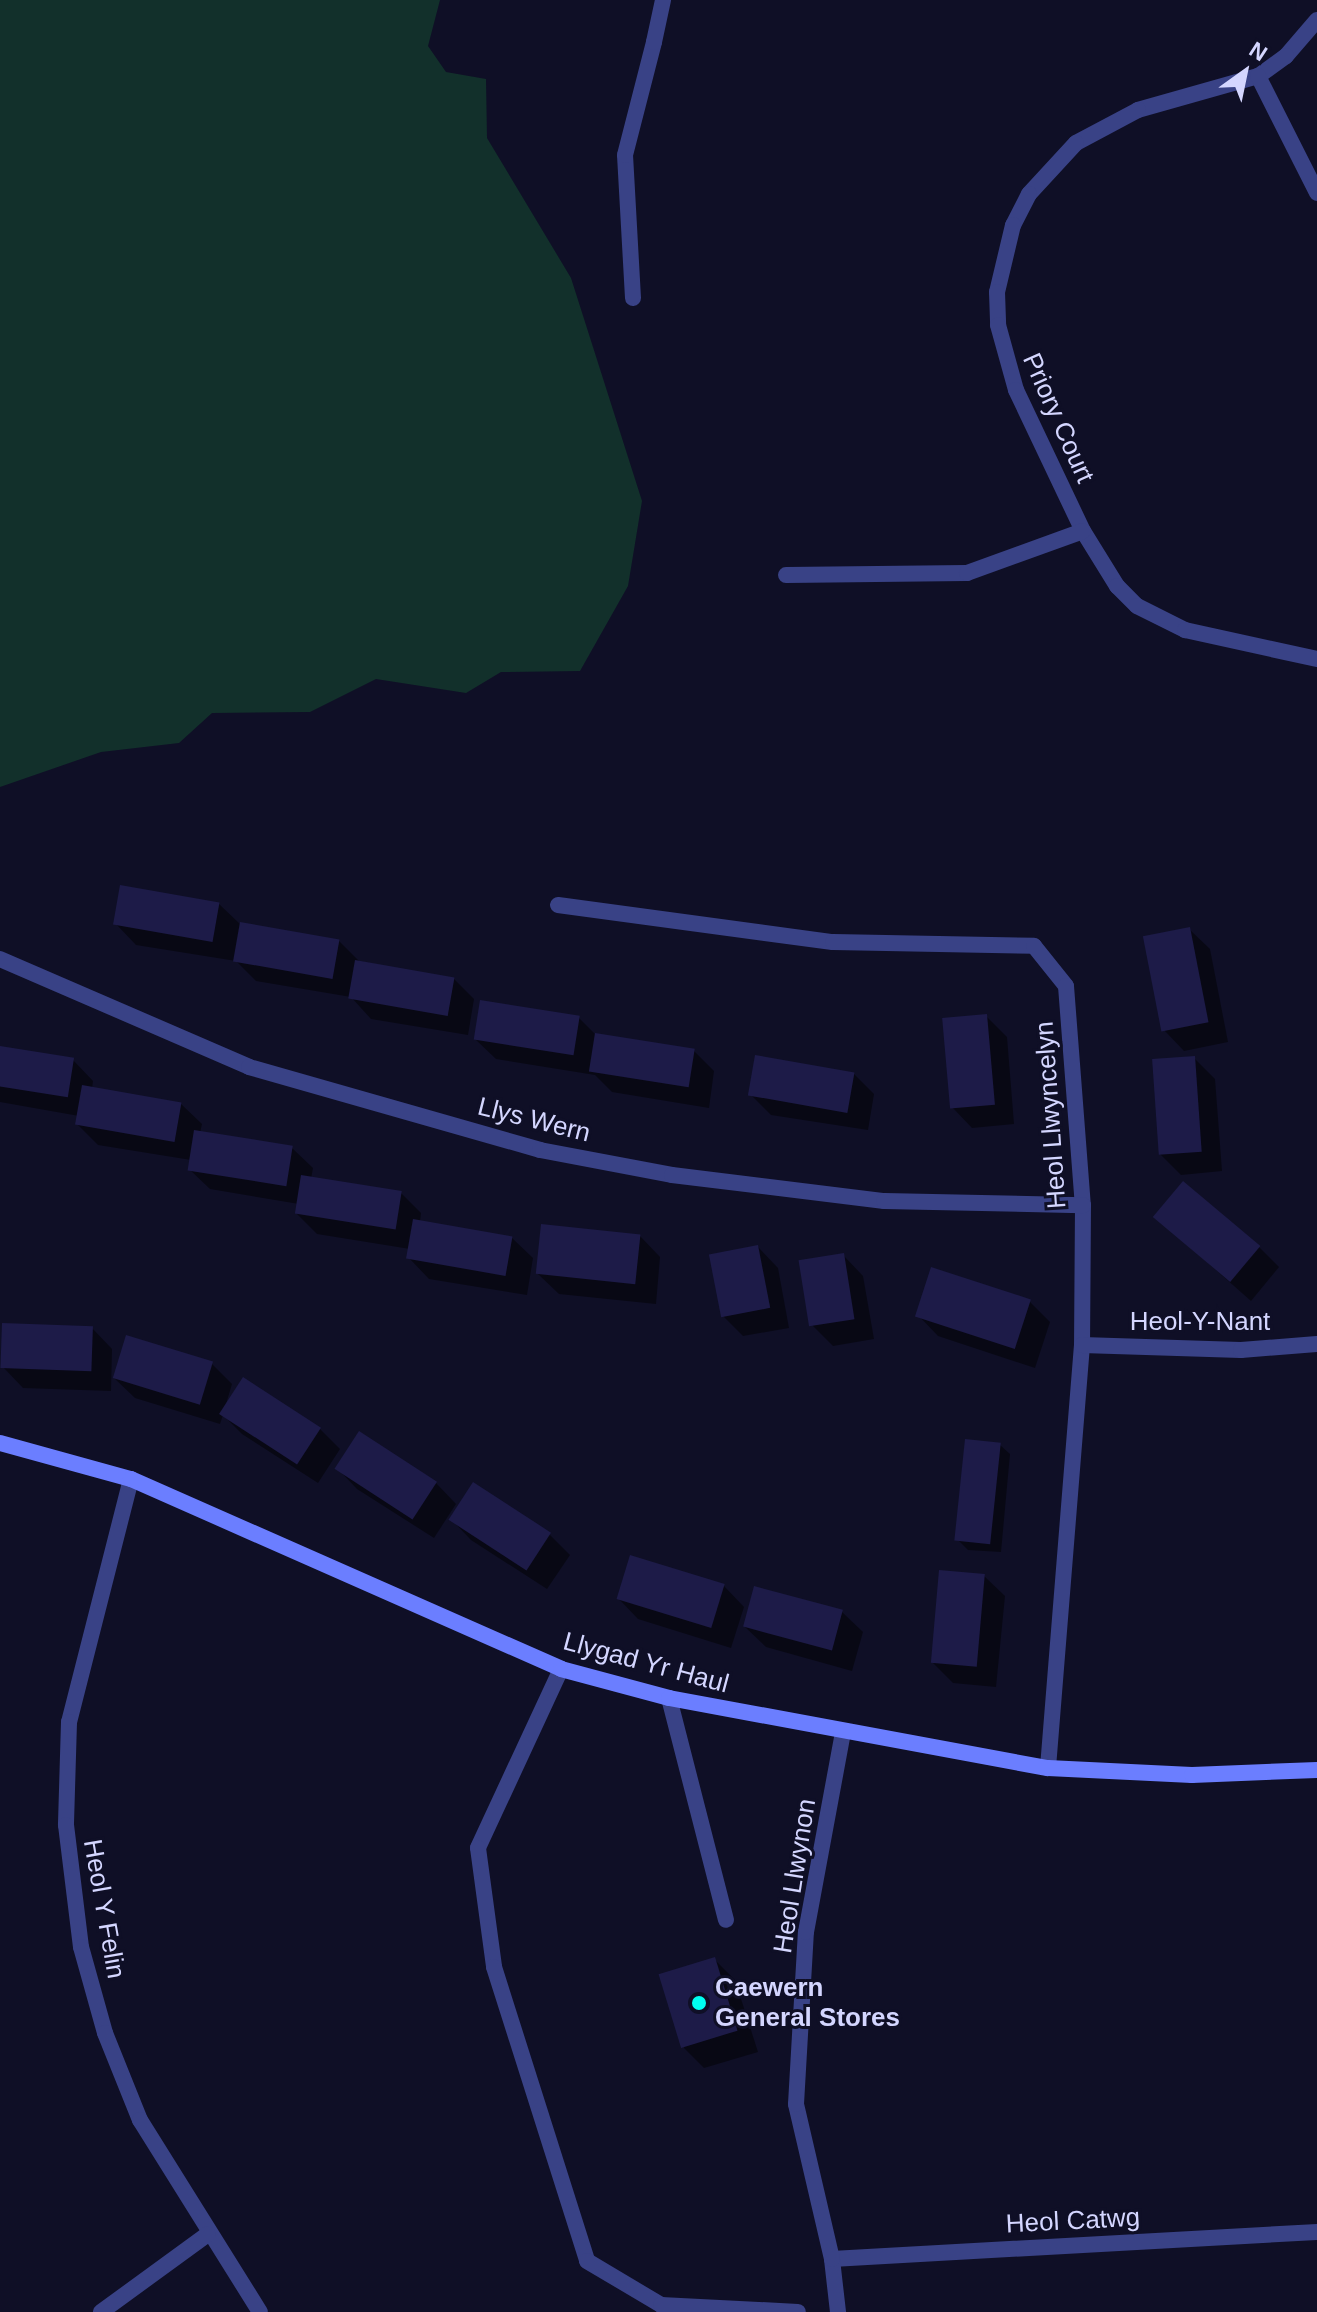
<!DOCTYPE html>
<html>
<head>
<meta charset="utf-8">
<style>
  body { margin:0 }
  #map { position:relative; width:1317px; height:2312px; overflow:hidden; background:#0f0f26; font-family:Helvetica,sans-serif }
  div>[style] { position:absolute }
  .green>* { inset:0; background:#12302b }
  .shadow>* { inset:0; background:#0007 }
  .building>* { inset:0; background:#1d1b48; transform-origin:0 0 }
  .lane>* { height:16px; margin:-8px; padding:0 8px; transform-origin:8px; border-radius:8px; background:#394286 }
  .street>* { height:16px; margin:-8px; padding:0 8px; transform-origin:8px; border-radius:8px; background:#394286 }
  .secondary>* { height:16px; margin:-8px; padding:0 8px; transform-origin:8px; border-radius:8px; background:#6b7eff }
  .dots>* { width:22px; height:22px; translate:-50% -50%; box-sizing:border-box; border:4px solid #0f0f26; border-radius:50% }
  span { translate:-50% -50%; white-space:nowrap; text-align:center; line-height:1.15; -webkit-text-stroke:6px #0f0f26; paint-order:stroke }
  .street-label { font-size:26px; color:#d4d6ff }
  .poi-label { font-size:26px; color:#d4d6ff; font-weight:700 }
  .left { translate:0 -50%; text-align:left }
  .north { position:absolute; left:1205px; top:32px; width:80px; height:80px; -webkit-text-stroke:6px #0f0f26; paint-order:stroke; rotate:33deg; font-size:22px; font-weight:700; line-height:32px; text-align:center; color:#d4d6ff }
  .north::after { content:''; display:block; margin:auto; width:28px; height:36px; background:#d4d6ff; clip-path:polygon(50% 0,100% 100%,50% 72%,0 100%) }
</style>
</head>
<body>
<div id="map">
  <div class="green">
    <i style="clip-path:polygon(0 0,440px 0,428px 46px,446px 72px,486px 79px,487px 138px,571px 278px,642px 501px,628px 586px,580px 671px,501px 672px,466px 693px,376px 679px,310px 712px,212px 713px,179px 743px,101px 752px,0 787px)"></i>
  </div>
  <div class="shadow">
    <i style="clip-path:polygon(219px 904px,240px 924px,339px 941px,359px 961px,454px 979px,474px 999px,468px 1035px,371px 1019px,351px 997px,256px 981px,236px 961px,136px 945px,116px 924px)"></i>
    <i style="clip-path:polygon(1189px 929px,1210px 949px,1228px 1042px,1184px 1051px,1164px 1030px)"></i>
    <i style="clip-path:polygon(986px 1016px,1007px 1037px,1014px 1124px,972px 1128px,952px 1107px)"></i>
    <i style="clip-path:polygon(579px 1018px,596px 1035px,694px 1051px,714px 1071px,709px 1108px,612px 1092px,595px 1075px,496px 1059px,475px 1039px)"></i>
    <i style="clip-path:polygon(0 1048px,73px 1060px,93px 1081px,92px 1089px,181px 1104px,202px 1124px,200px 1133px,292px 1148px,313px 1168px,311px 1179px,401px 1193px,421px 1213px,420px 1222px,512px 1238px,533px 1258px,527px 1295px,429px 1279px,409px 1258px,410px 1249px,317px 1234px,297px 1214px,299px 1204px,210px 1189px,189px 1169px,191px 1160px,98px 1145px,78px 1125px,79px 1116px,0 1102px)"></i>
    <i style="clip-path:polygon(1194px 1058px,1215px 1079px,1222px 1171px,1181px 1175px,1160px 1154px)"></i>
    <i style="clip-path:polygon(854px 1074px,874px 1094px,868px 1130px,771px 1115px,750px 1094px)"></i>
    <i style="clip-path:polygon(1156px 1217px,1259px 1247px,1279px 1267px,1251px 1301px)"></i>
    <i style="clip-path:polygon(640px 1236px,660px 1257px,656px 1304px,559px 1294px,538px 1274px)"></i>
    <i style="clip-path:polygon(758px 1247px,778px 1268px,789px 1328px,743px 1336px,723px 1316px)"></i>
    <i style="clip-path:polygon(843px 1255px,863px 1276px,874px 1339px,833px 1346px,812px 1325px)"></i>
    <i style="clip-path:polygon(1030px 1302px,1050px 1322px,1035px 1368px,938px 1336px,918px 1315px)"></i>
    <i style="clip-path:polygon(92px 1328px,112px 1349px,111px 1391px,23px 1388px,3px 1367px)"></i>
    <i style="clip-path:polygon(212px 1364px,232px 1384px,226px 1404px,320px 1429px,340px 1449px,318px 1483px,242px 1434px,223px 1415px,220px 1424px,135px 1398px,114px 1378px)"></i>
    <i style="clip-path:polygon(1000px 1445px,1010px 1454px,1001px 1552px,968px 1550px,958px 1540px)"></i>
    <i style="clip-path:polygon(337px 1468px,436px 1483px,456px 1504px,434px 1538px,357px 1489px)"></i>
    <i style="clip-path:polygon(451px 1519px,549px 1534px,570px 1555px,547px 1589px,471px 1540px)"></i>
    <i style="clip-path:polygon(984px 1576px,1005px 1596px,996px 1687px,953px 1683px,933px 1663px)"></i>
    <i style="clip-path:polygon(724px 1586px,744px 1607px,731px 1648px,638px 1619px,618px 1598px)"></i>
    <i style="clip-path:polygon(842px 1612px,863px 1632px,852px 1671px,766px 1647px,745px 1627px)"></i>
    <i style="clip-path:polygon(715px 1960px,735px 1980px,758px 2052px,704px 2068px,684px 2048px)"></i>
  </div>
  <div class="building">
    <i style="left:120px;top:885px;width:101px;height:40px;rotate:10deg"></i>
    <i style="left:240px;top:922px;width:101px;height:40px;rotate:10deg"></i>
    <i style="left:1190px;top:927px;width:97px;height:48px;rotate:79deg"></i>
    <i style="left:355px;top:960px;width:101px;height:39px;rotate:10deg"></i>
    <i style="left:480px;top:1000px;width:101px;height:40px;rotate:9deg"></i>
    <i style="left:987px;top:1014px;width:91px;height:45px;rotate:85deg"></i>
    <i style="left:595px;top:1033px;width:101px;height:39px;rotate:9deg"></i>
    <i style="left:0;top:1046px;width:75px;height:40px;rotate:9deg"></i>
    <i style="left:755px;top:1055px;width:101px;height:41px;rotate:10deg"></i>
    <i style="left:1195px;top:1056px;width:96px;height:43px;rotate:86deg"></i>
    <i style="left:82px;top:1085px;width:101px;height:40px;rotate:10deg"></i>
    <i style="left:194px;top:1130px;width:100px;height:41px;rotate:9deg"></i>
    <i style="left:301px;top:1175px;width:102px;height:39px;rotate:9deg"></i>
    <i style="left:1183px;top:1181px;width:101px;height:47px;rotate:40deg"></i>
    <i style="left:413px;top:1219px;width:101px;height:40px;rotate:10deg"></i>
    <i style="left:541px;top:1224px;width:100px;height:50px;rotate:6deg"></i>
    <i style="left:758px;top:1245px;width:64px;height:50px;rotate:79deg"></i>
    <i style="left:844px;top:1253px;width:67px;height:46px;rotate:81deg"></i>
    <i style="left:931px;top:1267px;width:105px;height:52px;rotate:18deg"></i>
    <i style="left:2px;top:1323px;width:91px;height:45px;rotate:2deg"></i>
    <i style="left:126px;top:1335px;width:91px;height:45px;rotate:17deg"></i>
    <i style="left:243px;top:1377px;width:93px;height:44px;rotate:33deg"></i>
    <i style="left:359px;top:1431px;width:93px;height:45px;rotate:33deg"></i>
    <i style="left:965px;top:1439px;width:36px;height:102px;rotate:6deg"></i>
    <i style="left:473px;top:1482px;width:93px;height:45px;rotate:33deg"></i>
    <i style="left:630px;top:1555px;width:99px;height:46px;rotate:17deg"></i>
    <i style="left:939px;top:1570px;width:46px;height:93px;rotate:5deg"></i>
    <i style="left:754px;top:1586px;width:92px;height:42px;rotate:15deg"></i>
    <i style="left:715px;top:1957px;width:77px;height:59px;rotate:73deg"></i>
  </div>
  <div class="lane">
    <i style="left:633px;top:298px;width:143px;rotate:-93.2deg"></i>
    <i style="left:625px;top:155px;width:117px;rotate:-75.6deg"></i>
    <i style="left:561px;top:1669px;width:197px;rotate:114.9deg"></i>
    <i style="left:478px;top:1848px;width:120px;rotate:82.3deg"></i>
    <i style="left:494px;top:1967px;width:308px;rotate:72.4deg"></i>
    <i style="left:587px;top:2261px;width:86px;rotate:30.7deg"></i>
    <i style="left:661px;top:2305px;width:137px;rotate:2.9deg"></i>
    <i style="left:669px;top:1698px;width:229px;rotate:75.6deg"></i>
  </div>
  <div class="street">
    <i style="left:1317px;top:20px;width:48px;rotate:130.7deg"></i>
    <i style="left:1286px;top:56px;width:34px;rotate:144deg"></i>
    <i style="left:1258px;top:76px;width:125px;rotate:164.2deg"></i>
    <i style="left:1138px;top:110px;width:70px;rotate:152deg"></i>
    <i style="left:1076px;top:143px;width:69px;rotate:132.7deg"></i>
    <i style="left:1029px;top:194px;width:35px;rotate:117deg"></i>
    <i style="left:1013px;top:225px;width:69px;rotate:103.4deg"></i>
    <i style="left:997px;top:292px;width:33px;rotate:88deg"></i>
    <i style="left:998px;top:325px;width:67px;rotate:74.5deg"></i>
    <i style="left:1016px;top:390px;width:156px;rotate:64.6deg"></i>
    <i style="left:1083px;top:531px;width:65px;rotate:58.3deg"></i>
    <i style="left:1117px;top:586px;width:28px;rotate:45deg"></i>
    <i style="left:1137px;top:606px;width:54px;rotate:26.6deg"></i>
    <i style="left:1185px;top:630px;width:135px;rotate:12.4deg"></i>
    <i style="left:654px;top:42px;width:43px;rotate:-77.9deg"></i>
    <i style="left:1258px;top:76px;width:131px;rotate:63.2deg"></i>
    <i style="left:786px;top:575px;width:181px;rotate:-0.6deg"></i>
    <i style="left:967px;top:573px;width:123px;rotate:-19.9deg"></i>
    <i style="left:558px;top:905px;width:277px;rotate:7.7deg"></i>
    <i style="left:833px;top:942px;width:201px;rotate:1.1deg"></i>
    <i style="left:1034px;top:946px;width:51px;rotate:51.3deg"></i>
    <i style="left:1066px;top:986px;width:220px;rotate:85.6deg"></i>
    <i style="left:1083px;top:1205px;width:140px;rotate:90.4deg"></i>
    <i style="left:1082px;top:1345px;width:424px;rotate:94.6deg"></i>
    <i style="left:0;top:959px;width:271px;rotate:23.4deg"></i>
    <i style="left:249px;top:1067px;width:303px;rotate:15.9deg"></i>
    <i style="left:540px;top:1150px;width:134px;rotate:10.7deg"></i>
    <i style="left:672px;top:1175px;width:214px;rotate:7deg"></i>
    <i style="left:884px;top:1201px;width:199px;rotate:1.2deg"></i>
    <i style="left:1082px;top:1345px;width:159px;rotate:1.8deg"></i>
    <i style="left:1241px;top:1350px;width:76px;rotate:-4.5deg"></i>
    <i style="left:131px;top:1479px;width:251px;rotate:104.3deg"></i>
    <i style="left:69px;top:1722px;width:103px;rotate:91.7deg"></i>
    <i style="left:66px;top:1825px;width:123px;rotate:83deg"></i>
    <i style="left:81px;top:1947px;width:89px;rotate:74.4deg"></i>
    <i style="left:105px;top:2033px;width:94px;rotate:68.1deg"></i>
    <i style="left:140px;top:2120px;width:226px;rotate:58deg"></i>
    <i style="left:832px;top:2259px;width:486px;rotate:-3.2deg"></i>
    <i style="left:101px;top:2312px;width:132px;rotate:-36.1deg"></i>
    <i style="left:838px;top:2312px;width:53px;rotate:-96.5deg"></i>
    <i style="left:832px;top:2259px;width:159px;rotate:-103.1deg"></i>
    <i style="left:796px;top:2104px;width:172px;rotate:-86.7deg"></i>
    <i style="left:806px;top:1932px;width:203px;rotate:-79.5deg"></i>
  </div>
  <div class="secondary">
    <i style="left:0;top:1443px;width:136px;rotate:15.4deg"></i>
    <i style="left:131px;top:1479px;width:470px;rotate:23.8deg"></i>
    <i style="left:561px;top:1669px;width:112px;rotate:15deg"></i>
    <i style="left:669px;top:1698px;width:385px;rotate:10.5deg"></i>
    <i style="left:1048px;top:1768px;width:144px;rotate:2.8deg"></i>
    <i style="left:1192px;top:1775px;width:125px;rotate:-2.3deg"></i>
  </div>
  <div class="dots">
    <i style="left:699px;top:2003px;background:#00fff1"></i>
  </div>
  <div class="street-label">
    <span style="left:1058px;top:418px;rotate:66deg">Priory Court</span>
    <span style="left:1051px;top:1115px;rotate:-94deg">Heol Llwyncelyn</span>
    <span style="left:534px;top:1120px;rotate:14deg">Llys Wern</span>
    <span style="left:1200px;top:1322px">Heol-Y-Nant</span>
    <span style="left:646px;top:1663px;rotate:15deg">Llygad Yr Haul</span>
    <span style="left:795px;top:1876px;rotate:-81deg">Heol Llwynon</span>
    <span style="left:104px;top:1909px;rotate:80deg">Heol Y Felin</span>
    <span style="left:1073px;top:2221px;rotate:-3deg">Heol Catwg</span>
  </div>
  <div class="poi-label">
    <span class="left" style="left:715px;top:2003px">Caewern<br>General Stores</span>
  </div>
  <div class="north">N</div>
</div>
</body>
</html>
